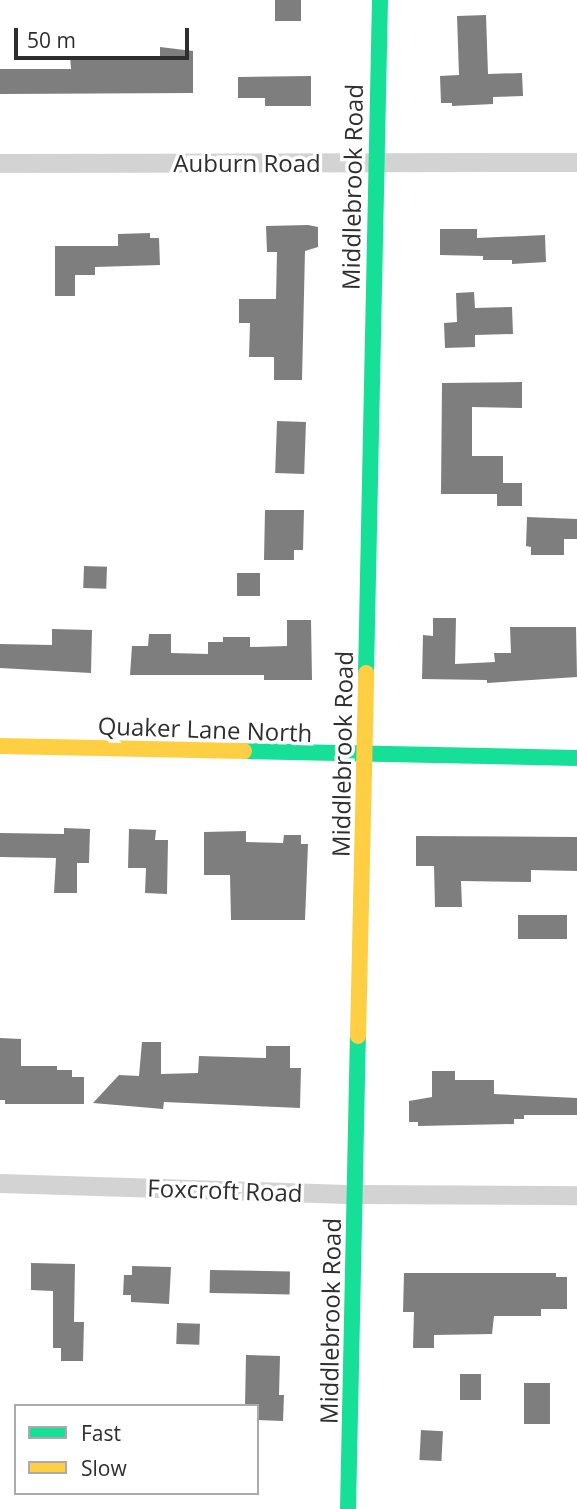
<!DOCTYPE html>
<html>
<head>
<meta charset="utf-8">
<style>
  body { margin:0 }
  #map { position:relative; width:577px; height:1509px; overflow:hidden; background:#fff; font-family:"Open Sans",sans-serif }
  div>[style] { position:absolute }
  .building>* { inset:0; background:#7e7e7e; transform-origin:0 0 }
  .street>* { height:19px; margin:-9.5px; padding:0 9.5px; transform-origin:9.5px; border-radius:9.5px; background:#d3d3d3 }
  .fast>* { height:16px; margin:-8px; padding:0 8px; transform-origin:8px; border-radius:8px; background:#16e098 }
  .slow>* { height:16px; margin:-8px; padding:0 8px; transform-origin:8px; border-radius:8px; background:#ffcf43 }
  span { translate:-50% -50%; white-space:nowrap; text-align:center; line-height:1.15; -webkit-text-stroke:7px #fff; paint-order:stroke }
  .street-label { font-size:24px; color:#2e2e2e }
  .legend { position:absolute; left:14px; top:1404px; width:245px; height:91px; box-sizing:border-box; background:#fff; border:2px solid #ababab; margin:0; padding:9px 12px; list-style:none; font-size:21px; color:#2e2e2e }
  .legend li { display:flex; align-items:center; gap:14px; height:35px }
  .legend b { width:35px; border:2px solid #ababab }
  .scale { position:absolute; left:14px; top:28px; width:175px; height:32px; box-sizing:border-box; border:4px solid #2e2e2e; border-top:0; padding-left:9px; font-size:21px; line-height:24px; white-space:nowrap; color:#2e2e2e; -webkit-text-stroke:5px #fff; paint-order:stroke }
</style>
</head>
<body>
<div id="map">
  <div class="building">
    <i style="left:275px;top:0;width:26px;height:21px"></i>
    <i style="clip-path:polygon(486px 15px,488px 74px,522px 73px,523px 96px,493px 97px,493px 104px,452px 106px,452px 103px,441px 103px,440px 76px,459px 75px,457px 16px)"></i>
    <i style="clip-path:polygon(160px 47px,193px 51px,193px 93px,0 94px,0 69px,71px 69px,70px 56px,160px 57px)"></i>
    <i style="clip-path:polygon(311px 76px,311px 106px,265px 106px,265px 98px,238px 98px,238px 77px)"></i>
    <i style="clip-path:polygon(308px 225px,318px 227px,318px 247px,305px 251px,302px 380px,274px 380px,274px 357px,249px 357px,250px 323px,239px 323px,239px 299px,276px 299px,277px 252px,267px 252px,266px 226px)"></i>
    <i style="clip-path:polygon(440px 229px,477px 229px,477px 238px,545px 235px,546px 262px,512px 264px,512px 260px,483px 260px,483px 256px,440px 255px)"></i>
    <i style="clip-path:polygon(150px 233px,150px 238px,159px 238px,160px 265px,95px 267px,95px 275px,75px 275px,75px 296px,55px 296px,55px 246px,118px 246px,118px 234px)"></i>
    <i style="clip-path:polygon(474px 292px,475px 308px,512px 307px,513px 334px,475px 335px,475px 347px,445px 348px,444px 323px,457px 322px,456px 293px)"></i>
    <i style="clip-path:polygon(522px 382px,522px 408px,472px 407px,472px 456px,503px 456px,503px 483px,522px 483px,522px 506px,497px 506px,497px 494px,441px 494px,442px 383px)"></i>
    <i style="left:277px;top:421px;width:29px;height:52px;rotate:2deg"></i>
    <i style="clip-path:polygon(265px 510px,304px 510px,303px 550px,294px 550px,294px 560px,264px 560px)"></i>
    <i style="clip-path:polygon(527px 517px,577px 519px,577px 539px,564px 539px,564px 555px,531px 555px,531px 547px,526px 546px)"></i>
    <i style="left:84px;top:566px;width:23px;height:22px;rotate:2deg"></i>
    <i style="left:237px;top:573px;width:23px;height:23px"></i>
    <i style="clip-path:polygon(433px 618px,456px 618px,455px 664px,495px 662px,494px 653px,511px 653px,510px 627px,576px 627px,577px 677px,487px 683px,487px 680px,422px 679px,423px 635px,433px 636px)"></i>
    <i style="clip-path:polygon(287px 620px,311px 620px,312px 680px,264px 680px,264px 675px,130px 675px,132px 646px,148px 646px,149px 634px,171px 634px,171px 653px,208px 654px,208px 642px,223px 642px,223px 637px,250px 637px,250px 647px,287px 646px)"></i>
    <i style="clip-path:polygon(52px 629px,92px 630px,91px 673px,0 668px,0 644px,52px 645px)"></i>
    <i style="clip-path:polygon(64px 828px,90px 829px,89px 863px,77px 863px,77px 893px,54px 893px,56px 858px,0 857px,0 833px,64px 834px)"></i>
    <i style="clip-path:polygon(129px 829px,156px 830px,155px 840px,168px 840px,167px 894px,145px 893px,146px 868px,128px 868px)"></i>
    <i style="clip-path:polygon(246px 831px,246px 842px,283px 843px,284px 835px,301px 835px,301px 844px,308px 844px,305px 920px,231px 920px,230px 875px,204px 875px,204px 832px)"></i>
    <i style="clip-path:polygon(416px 836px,577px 837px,577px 871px,531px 870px,531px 882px,461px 881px,462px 907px,435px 907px,434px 866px,416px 866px)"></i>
    <i style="left:518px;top:915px;width:49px;height:24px"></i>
    <i style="clip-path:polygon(0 1038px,21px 1039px,21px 1066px,57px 1066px,57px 1070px,72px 1070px,72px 1077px,84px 1077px,84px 1104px,5px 1104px,5px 1100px,0 1100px)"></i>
    <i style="clip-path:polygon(142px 1042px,161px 1042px,161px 1074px,198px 1073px,199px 1056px,266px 1058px,266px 1046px,290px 1046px,290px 1068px,301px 1068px,300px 1108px,164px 1102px,163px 1109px,93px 1103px,119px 1075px,139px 1076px)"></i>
    <i style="clip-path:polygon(432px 1071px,455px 1071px,455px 1080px,494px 1080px,494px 1094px,577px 1098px,577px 1115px,524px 1115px,524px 1119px,514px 1119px,514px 1124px,418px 1126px,418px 1122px,409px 1122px,409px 1101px,432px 1097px)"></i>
    <i style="clip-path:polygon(31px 1263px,75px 1264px,74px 1322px,84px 1322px,83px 1361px,61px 1361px,61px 1348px,53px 1348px,53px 1291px,31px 1290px)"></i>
    <i style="clip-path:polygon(132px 1266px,171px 1267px,169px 1304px,131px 1302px,131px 1295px,123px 1295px,124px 1275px,132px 1275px)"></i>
    <i style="left:210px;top:1270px;width:80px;height:23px;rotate:1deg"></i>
    <i style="clip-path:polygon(404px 1273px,556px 1273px,556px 1277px,567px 1277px,567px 1309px,541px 1309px,541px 1316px,494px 1316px,492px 1334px,434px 1335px,434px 1348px,413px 1348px,414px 1312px,403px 1312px)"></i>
    <i style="left:177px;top:1323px;width:23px;height:21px;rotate:2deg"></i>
    <i style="clip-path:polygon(246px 1355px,280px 1356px,279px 1395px,284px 1395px,283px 1421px,257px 1420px,257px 1406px,245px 1406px)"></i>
    <i style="left:460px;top:1374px;width:21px;height:26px"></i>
    <i style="left:524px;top:1383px;width:26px;height:41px"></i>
    <i style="left:421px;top:1430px;width:22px;height:30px;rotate:3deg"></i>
  </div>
  <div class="street">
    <i style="left:0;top:163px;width:577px;rotate:-0.1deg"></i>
    <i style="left:0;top:1183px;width:355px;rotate:1.8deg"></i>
    <i style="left:355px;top:1194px;width:222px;rotate:0.3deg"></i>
  </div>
  <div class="fast">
    <i style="left:366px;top:673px;width:673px;rotate:-88.81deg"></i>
    <i style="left:244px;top:751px;width:333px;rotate:1.2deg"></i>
    <i style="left:348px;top:1509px;width:473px;rotate:-88.8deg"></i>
  </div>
  <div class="slow">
    <i style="left:0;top:746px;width:244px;rotate:1.2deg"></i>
    <i style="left:358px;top:1036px;width:363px;rotate:-88.7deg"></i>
  </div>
  <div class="street-label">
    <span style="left:247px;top:163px">Auburn Road</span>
    <span style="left:352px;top:187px;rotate:-89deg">Middlebrook Road</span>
    <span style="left:205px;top:729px;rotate:2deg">Quaker Lane North</span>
    <span style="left:342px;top:754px;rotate:-89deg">Middlebrook Road</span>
    <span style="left:225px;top:1190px;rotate:2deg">Foxcroft Road</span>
    <span style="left:330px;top:1321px;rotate:-89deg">Middlebrook Road</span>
  </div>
  <ul class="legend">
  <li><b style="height:9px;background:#16e098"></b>Fast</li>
  <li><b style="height:9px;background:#ffcf43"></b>Slow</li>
  </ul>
  <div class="scale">50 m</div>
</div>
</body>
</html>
